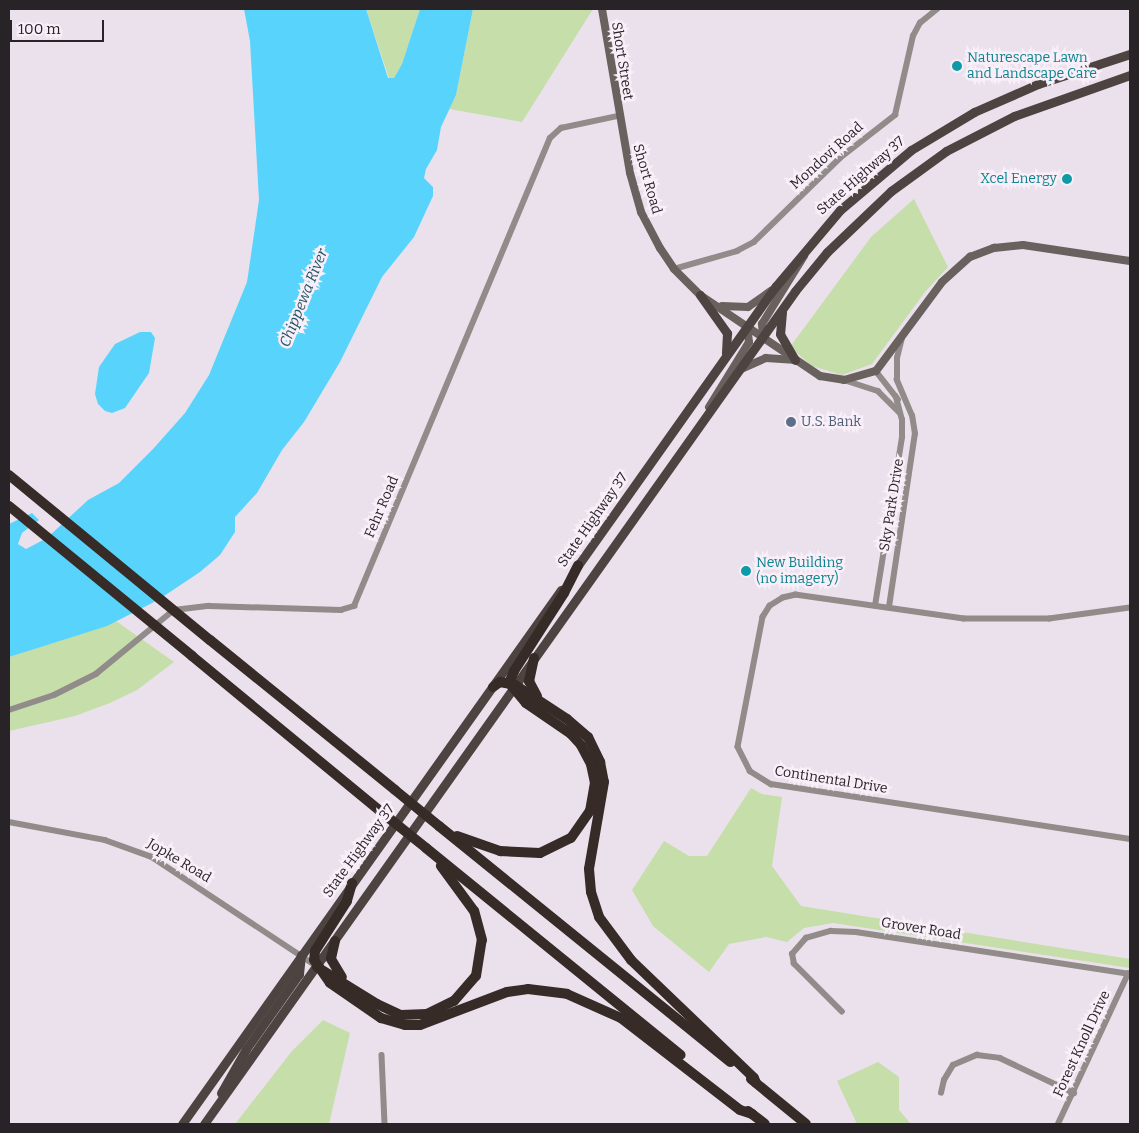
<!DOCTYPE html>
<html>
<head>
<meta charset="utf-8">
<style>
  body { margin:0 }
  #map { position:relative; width:1139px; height:1133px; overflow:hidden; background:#ebe1ec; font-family:Bitter,serif }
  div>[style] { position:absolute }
  .green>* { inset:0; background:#c5deaa }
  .water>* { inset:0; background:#58d4fc }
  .street>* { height:5.5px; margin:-2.75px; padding:0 2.75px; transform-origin:2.75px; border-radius:2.75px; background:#918b89 }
  .secondary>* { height:8px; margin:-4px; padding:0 4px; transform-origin:4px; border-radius:4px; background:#69615e }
  .primary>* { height:9px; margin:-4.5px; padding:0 4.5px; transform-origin:4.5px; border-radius:4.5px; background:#4d4340 }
  .highway>* { height:10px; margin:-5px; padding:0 5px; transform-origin:5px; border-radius:5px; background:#362b27 }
  .highway-bridge>* { height:10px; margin:-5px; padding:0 5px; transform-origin:5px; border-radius:5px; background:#362b27 }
  .dots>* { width:14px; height:14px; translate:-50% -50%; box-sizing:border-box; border:2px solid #f8eff9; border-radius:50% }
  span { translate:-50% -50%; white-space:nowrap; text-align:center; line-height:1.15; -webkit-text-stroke:5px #f8eff9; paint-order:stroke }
  .culture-label { font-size:14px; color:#0d838f }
  .left { translate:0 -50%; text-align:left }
  .right { translate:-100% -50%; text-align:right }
  .street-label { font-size:14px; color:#272327 }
  .service-label { font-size:14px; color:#4e5e75 }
  .water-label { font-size:15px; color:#1e5262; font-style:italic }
  .frame { position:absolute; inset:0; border:10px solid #272327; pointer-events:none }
  .scale { position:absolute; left:10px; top:20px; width:94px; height:22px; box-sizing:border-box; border:2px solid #272327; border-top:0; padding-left:6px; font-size:15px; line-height:18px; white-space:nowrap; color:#272327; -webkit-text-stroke:4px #f8eff9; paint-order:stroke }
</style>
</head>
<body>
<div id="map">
  <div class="green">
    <i style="clip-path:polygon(366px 9px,420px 9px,402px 64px,394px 78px,389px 78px)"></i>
    <i style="clip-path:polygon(473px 9px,593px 9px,522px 122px,449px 109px,456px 95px)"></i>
    <i style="clip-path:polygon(914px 199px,948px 267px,925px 292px,872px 364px,842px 375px,812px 366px,790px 347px,871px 237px)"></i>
    <i style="clip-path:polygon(116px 621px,174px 662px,137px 690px,110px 703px,75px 716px,9px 731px,9px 657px)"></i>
    <i style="clip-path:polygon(751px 788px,762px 794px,782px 797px,772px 866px,801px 906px,1130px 959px,1130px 968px,833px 923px,804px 928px,787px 942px,766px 937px,729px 944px,709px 972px,653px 926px,632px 890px,664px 841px,689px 856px,707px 856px)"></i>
    <i style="clip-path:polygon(323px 1020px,350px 1033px,329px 1124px,235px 1124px,292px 1051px)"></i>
    <i style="clip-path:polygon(878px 1062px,899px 1077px,899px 1110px,911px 1124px,857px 1124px,837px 1081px)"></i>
  </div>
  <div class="water">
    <i style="clip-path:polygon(244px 9px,366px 9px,388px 78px,394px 78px,402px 64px,420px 9px,473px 9px,456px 95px,441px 127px,437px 150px,426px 169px,424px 178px,433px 187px,433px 196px,414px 237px,382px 277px,340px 362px,304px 422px,282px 450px,257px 493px,235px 517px,235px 532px,220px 555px,200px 572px,158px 600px,107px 626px,9px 657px,9px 524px,32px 513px,39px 520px,22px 533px,18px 544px,26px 549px,47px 538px,88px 500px,119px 483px,153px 449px,185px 413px,209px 375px,247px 282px,259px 200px,250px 41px)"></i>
    <i style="clip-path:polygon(140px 332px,151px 332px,155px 338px,149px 373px,125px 408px,112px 413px,105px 411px,98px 404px,95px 394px,99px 367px,115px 344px)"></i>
  </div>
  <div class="street">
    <i style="left:674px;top:269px;width:66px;rotate:-15.9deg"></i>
    <i style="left:737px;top:251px;width:19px;rotate:-28deg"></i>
    <i style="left:754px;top:242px;width:120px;rotate:-44.3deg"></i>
    <i style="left:840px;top:158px;width:70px;rotate:-38deg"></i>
    <i style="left:895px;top:115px;width:81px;rotate:-77.2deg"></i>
    <i style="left:913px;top:36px;width:15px;rotate:-62deg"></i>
    <i style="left:920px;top:23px;width:22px;rotate:-39deg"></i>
    <i style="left:876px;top:371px;width:36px;rotate:52deg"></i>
    <i style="left:844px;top:380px;width:36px;rotate:18deg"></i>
    <i style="left:878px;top:391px;width:30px;rotate:45deg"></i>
    <i style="left:875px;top:606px;width:171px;rotate:-80.9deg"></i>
    <i style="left:902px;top:437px;width:17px;rotate:-90deg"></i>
    <i style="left:902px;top:420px;width:24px;rotate:-105deg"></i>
    <i style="left:889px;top:607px;width:175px;rotate:-81.5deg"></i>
    <i style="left:915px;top:434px;width:18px;rotate:-99deg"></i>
    <i style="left:912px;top:416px;width:39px;rotate:-113deg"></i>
    <i style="left:897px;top:380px;width:22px;rotate:-90deg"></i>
    <i style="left:897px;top:358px;width:21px;rotate:-76deg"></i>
    <i style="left:1130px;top:608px;width:81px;rotate:172.2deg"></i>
    <i style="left:1050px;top:619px;width:86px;rotate:180deg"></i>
    <i style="left:964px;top:619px;width:170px;rotate:-171.9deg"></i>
    <i style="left:796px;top:595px;width:13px;rotate:167deg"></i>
    <i style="left:783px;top:598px;width:15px;rotate:148deg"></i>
    <i style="left:770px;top:606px;width:13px;rotate:122deg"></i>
    <i style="left:763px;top:617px;width:132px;rotate:100.9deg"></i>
    <i style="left:738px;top:747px;width:27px;rotate:63deg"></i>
    <i style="left:750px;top:771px;width:25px;rotate:32deg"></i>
    <i style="left:771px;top:784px;width:363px;rotate:8.7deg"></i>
    <i style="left:9px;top:710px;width:47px;rotate:-18.4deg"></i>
    <i style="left:54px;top:695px;width:47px;rotate:-26.6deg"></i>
    <i style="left:96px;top:674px;width:101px;rotate:-39.4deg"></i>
    <i style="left:174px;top:610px;width:35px;rotate:-7deg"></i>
    <i style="left:209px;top:606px;width:132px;rotate:1.7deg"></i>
    <i style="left:341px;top:610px;width:14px;rotate:-17deg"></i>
    <i style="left:354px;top:606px;width:507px;rotate:-67.28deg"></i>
    <i style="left:550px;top:138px;width:15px;rotate:-42deg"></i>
    <i style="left:561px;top:128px;width:58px;rotate:-11.9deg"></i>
    <i style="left:9px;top:822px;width:98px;rotate:10.6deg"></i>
    <i style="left:105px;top:840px;width:50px;rotate:19.9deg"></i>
    <i style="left:152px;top:857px;width:196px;rotate:33.5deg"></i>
    <i style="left:842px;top:1012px;width:68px;rotate:-135deg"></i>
    <i style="left:794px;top:964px;width:10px;rotate:-101deg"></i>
    <i style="left:792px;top:954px;width:21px;rotate:-49deg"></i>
    <i style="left:806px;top:938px;width:26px;rotate:-16deg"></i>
    <i style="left:831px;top:931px;width:25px;rotate:2deg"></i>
    <i style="left:856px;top:932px;width:277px;rotate:8.7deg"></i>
    <i style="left:382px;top:1055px;width:69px;rotate:87.5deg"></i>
    <i style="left:941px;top:1093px;width:13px;rotate:-77deg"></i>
    <i style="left:944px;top:1080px;width:17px;rotate:-59deg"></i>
    <i style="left:953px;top:1065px;width:26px;rotate:-23deg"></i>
    <i style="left:977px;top:1055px;width:23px;rotate:7deg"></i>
    <i style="left:1000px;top:1058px;width:82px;rotate:25.3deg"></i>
    <i style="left:1058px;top:1124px;width:166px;rotate:-65deg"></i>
  </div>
  <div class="secondary">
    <i style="left:602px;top:9px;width:166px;rotate:80.3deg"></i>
    <i style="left:630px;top:173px;width:41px;rotate:74.2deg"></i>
    <i style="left:641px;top:212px;width:41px;rotate:62.2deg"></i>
    <i style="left:660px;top:248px;width:25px;rotate:56deg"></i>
    <i style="left:674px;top:269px;width:37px;rotate:45deg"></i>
    <i style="left:700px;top:295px;width:145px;rotate:34deg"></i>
    <i style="left:820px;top:376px;width:24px;rotate:9deg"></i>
    <i style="left:844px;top:380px;width:33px;rotate:-16deg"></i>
    <i style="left:876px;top:371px;width:111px;rotate:-53.4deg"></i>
    <i style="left:942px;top:282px;width:38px;rotate:-42deg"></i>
    <i style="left:970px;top:257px;width:26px;rotate:-21deg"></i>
    <i style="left:994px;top:248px;width:29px;rotate:-6deg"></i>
    <i style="left:1023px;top:245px;width:108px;rotate:8.5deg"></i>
    <i style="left:722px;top:306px;width:26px;rotate:2deg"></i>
    <i style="left:748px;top:307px;width:29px;rotate:-35deg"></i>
    <i style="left:763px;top:336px;width:12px;rotate:-95deg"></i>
    <i style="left:762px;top:324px;width:80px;rotate:-58.3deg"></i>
    <i style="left:741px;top:369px;width:27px;rotate:-24deg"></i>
    <i style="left:766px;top:358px;width:27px;rotate:4deg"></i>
    <i style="left:709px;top:407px;width:76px;rotate:-58.4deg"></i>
    <i style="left:749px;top:342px;width:16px;rotate:-97deg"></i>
  </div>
  <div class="primary">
    <i style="left:700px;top:295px;width:47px;rotate:54.6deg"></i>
    <i style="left:727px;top:333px;width:20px;rotate:93deg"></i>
    <i style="left:782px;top:312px;width:22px;rotate:95deg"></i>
    <i style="left:780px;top:334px;width:30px;rotate:60deg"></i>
    <i style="left:574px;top:571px;width:349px;rotate:-54.7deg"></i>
    <i style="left:776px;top:286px;width:99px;rotate:-49.9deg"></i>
    <i style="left:840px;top:210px;width:93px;rotate:-40.2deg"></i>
    <i style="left:911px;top:150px;width:74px;rotate:-31.1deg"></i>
    <i style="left:974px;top:112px;width:70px;rotate:-23.6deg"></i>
    <i style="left:1038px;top:84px;width:97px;rotate:-18.1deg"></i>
    <i style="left:221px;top:1093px;width:51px;rotate:-60.4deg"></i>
    <i style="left:246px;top:1049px;width:92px;rotate:-54.8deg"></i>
    <i style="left:299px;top:974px;width:19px;rotate:-84deg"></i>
    <i style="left:182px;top:1124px;width:655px;rotate:-54.64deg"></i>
    <i style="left:204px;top:1124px;width:1021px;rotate:-54.64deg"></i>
    <i style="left:795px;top:291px;width:50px;rotate:-50.6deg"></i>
    <i style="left:827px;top:252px;width:88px;rotate:-43.6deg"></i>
    <i style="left:891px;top:191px;width:68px;rotate:-36deg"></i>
    <i style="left:946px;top:151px;width:76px;rotate:-27.2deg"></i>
    <i style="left:1014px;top:116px;width:123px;rotate:-19.5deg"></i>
  </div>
  <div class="highway">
    <i style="left:210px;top:640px;width:238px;rotate:39deg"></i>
    <i style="left:192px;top:656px;width:244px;rotate:39.5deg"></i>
    <i style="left:534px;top:658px;width:24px;rotate:102deg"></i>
    <i style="left:529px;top:681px;width:17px;rotate:62deg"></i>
    <i style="left:493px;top:687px;width:9px;rotate:-36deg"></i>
    <i style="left:500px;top:682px;width:15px;rotate:11deg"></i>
    <i style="left:515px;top:685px;width:62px;rotate:33.2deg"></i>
    <i style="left:567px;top:719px;width:28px;rotate:41deg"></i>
    <i style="left:588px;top:737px;width:28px;rotate:64deg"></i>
    <i style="left:600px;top:762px;width:20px;rotate:79deg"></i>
    <i style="left:604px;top:782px;width:88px;rotate:99.8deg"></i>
    <i style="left:589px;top:869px;width:23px;rotate:85deg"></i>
    <i style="left:591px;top:892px;width:26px;rotate:72deg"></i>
    <i style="left:599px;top:917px;width:54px;rotate:53.3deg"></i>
    <i style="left:631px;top:960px;width:170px;rotate:43.8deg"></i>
    <i style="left:754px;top:1078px;width:5px;rotate:68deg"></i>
    <i style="left:439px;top:826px;width:375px;rotate:39deg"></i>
    <i style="left:457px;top:836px;width:46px;rotate:19.2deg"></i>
    <i style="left:500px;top:851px;width:40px;rotate:2.9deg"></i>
    <i style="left:540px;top:853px;width:34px;rotate:-26deg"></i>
    <i style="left:571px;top:838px;width:33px;rotate:-55deg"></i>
    <i style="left:590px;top:811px;width:28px;rotate:-80deg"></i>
    <i style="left:595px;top:783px;width:19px;rotate:-102deg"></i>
    <i style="left:591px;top:764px;width:21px;rotate:-118deg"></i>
    <i style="left:581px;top:745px;width:15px;rotate:-132deg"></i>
    <i style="left:571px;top:734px;width:55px;rotate:-145.4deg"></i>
    <i style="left:526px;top:703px;width:26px;rotate:-130deg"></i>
    <i style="left:509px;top:683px;width:13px;rotate:-67deg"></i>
    <i style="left:514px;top:671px;width:93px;rotate:-57.3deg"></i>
    <i style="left:564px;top:593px;width:31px;rotate:-63deg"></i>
    <i style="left:426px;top:848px;width:328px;rotate:39.1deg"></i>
    <i style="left:352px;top:883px;width:19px;rotate:106deg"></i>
    <i style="left:347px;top:901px;width:59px;rotate:122.6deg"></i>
    <i style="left:315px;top:951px;width:9px;rotate:96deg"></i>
    <i style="left:314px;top:960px;width:28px;rotate:55deg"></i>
    <i style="left:330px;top:983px;width:62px;rotate:34.5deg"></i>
    <i style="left:381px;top:1018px;width:25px;rotate:16deg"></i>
    <i style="left:405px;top:1025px;width:15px"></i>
    <i style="left:420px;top:1025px;width:93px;rotate:-20.8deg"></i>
    <i style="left:507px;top:992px;width:21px;rotate:-8deg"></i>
    <i style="left:528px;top:989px;width:39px;rotate:7deg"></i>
    <i style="left:567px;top:994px;width:59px;rotate:24deg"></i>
    <i style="left:621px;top:1018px;width:150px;rotate:37.7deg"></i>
    <i style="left:740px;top:1110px;width:13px;rotate:18deg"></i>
    <i style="left:335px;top:941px;width:18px;rotate:103deg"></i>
    <i style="left:331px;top:959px;width:21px;rotate:59deg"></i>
    <i style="left:317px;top:967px;width:70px;rotate:31.7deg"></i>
    <i style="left:377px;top:1004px;width:26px;rotate:25deg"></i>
    <i style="left:401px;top:1015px;width:26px;rotate:-2deg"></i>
    <i style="left:427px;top:1014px;width:30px;rotate:-26deg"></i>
    <i style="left:454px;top:1001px;width:33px;rotate:-49deg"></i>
    <i style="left:476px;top:976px;width:36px;rotate:-81deg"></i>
    <i style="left:482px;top:940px;width:30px;rotate:-105deg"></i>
    <i style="left:474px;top:911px;width:56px;rotate:-126.3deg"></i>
    <i style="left:751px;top:1079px;width:71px;rotate:39.3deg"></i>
    <i style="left:748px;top:1111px;width:21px;rotate:37deg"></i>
  </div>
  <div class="highway-bridge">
    <i style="left:9px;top:475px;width:260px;rotate:39.4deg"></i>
    <i style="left:9px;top:506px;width:237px;rotate:39.3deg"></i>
    <i style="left:395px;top:790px;width:57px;rotate:39.3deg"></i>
    <i style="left:380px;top:811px;width:59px;rotate:38.8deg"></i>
  </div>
  <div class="dots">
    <i style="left:957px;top:66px;background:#0f9aa8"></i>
    <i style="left:1067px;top:179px;background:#0f9aa8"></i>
    <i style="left:791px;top:422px;background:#5c6f8a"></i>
    <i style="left:746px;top:571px;background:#0f9aa8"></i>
  </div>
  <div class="culture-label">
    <span class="left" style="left:967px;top:66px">Naturescape Lawn<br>and Landscape Care</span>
    <span class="right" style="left:1057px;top:179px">Xcel Energy</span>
    <span class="left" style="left:756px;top:571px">New Building<br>(no imagery)</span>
  </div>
  <div class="street-label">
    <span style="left:622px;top:61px;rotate:81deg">Short Street</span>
    <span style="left:827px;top:156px;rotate:-42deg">Mondovi Road</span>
    <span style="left:861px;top:176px;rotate:-41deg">State Highway 37</span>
    <span style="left:647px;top:179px;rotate:74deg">Short Road</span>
    <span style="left:892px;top:505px;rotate:-81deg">Sky Park Drive</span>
    <span style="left:382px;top:507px;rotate:-67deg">Fehr Road</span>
    <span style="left:593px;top:520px;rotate:-55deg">State Highway 37</span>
    <span style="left:831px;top:780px;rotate:9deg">Continental Drive</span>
    <span style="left:359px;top:851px;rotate:-54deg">State Highway 37</span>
    <span style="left:179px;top:861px;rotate:31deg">Jopke Road</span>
    <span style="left:921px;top:929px;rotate:9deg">Grover Road</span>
    <span style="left:1082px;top:1044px;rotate:-65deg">Forest Knoll Drive</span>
  </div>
  <div class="service-label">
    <span class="left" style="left:801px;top:422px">U.S. Bank</span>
  </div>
  <div class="water-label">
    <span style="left:304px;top:298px;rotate:-68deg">Chippewa River</span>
  </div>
  <div class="frame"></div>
  <div class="scale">100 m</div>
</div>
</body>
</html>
